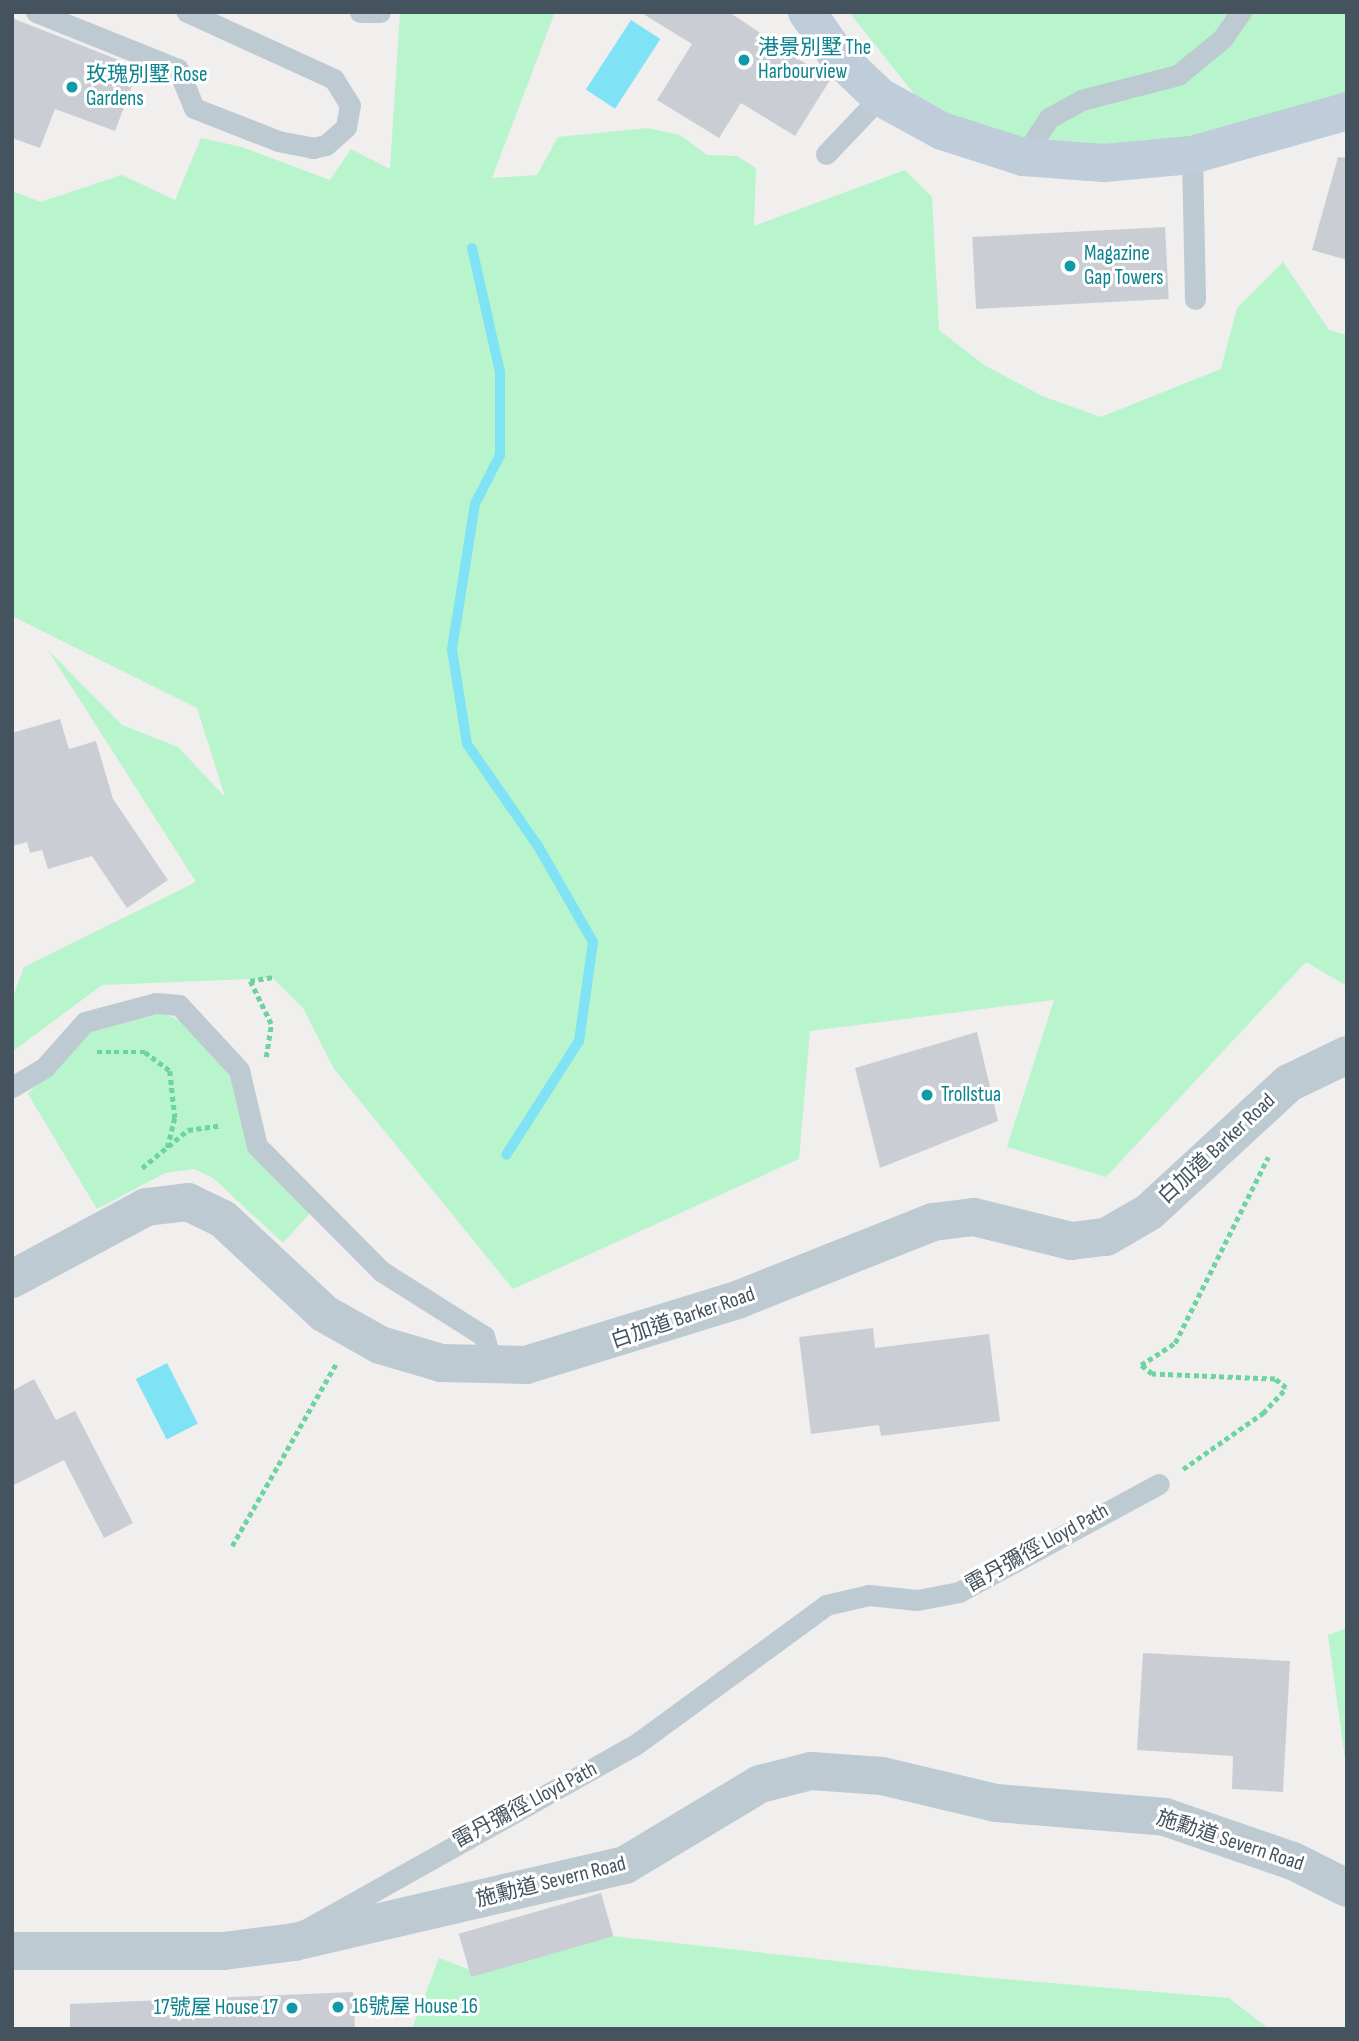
<!DOCTYPE html>
<html>
<head>
<meta charset="utf-8">
<style>
  body { margin:0 }
  #map { position:relative; width:1359px; height:2041px; overflow:hidden; background:#f1eeee; font-family:"Sofia Sans Condensed","Noto Sans TC",sans-serif }
  div>[style] { position:absolute }
  .green>* { inset:0; background:#b8f4cc }
  .water>* { inset:0; background:#80e2f5; transform-origin:0 0 }
  .stream>* { height:10px; margin:-5px; padding:0 5px; transform-origin:5px; border-radius:5px; background:#80e2f5 }
  .building>* { inset:0; background:#caced4; transform-origin:0 0 }
  .path>* { height:4.5px; margin-top:-2.25px; transform-origin:0; background:repeating-linear-gradient(90deg,#6cd59d 0 5px,transparent 0 8.5px) }
  .service>* { height:21px; margin:-10.5px; padding:0 10.5px; transform-origin:10.5px; border-radius:10.5px; background:#bdcad2 }
  .minor>* { height:38px; margin:-19px; padding:0 19px; transform-origin:19px; border-radius:19px; background:#bdcad2 }
  .secondary>* { height:38px; margin:-19px; padding:0 19px; transform-origin:19px; border-radius:19px; background:#bfcdda }
  .dots>* { width:19px; height:19px; translate:-50% -50%; box-sizing:border-box; border:4px solid #fff; border-radius:50% }
  span { translate:-50% -50%; white-space:nowrap; text-align:center; line-height:1.15; -webkit-text-stroke:6px #fff; paint-order:stroke }
  .culture-label { font-size:21px; color:#0d838f }
  .left { translate:0 -50%; text-align:left }
  .right { translate:-100% -50%; text-align:right }
  .street-label { font-size:21px; color:#44535e }
  .frame { position:absolute; inset:0; border:14px solid #44535e; pointer-events:none }
</style>
</head>
<body>
<div id="map">
  <div class="green">
    <i style="clip-path:polygon(400px 12px,555px 12px,492px 178px,537px 175px,558px 137px,647px 128px,680px 135px,707px 155px,737px 156px,756px 168px,754px 226px,905px 170px,932px 197px,939px 330px,984px 365px,1042px 396px,1101px 417px,1221px 369px,1237px 308px,1283px 262px,1329px 330px,1347px 335px,1347px 986px,1306px 962px,1106px 1177px,1007px 1147px,1054px 1000px,810px 1031px,799px 1159px,513px 1289px,334px 1069px,303px 1008px,273px 978px,102px 985px,12px 1052px,12px 1000px,24px 967px,196px 882px,48px 650px,122px 725px,178px 747px,225px 797px,197px 708px,12px 616px,12px 191px,41px 202px,122px 175px,175px 200px,201px 138px,242px 147px,330px 180px,351px 149px,390px 169px)"></i>
    <i style="clip-path:polygon(849px 12px,1347px 12px,1347px 105px,1046px 165px,914px 94px)"></i>
    <i style="clip-path:polygon(164px 1013px,193px 1028px,232px 1079px,251px 1156px,285px 1180px,311px 1212px,283px 1243px,213px 1178px,194px 1169px,165px 1173px,97px 1209px,28px 1094px,86px 1032px)"></i>
    <i style="clip-path:polygon(1347px 1628px,1347px 1773px,1328px 1635px)"></i>
    <i style="clip-path:polygon(613px 1936px,980px 1977px,1229px 1998px,1269px 2029px,412px 2029px,439px 1958px,470px 1970px)"></i>
  </div>
  <div class="water">
    <i style="left:631px;top:20px;width:35px;height:83px;rotate:33deg"></i>
    <i style="left:167px;top:1363px;width:68px;height:35px;rotate:63deg"></i>
  </div>
  <div class="stream">
    <i style="left:472px;top:248px;width:127px;rotate:77.3deg"></i>
    <i style="left:500px;top:372px;width:83px;rotate:90deg"></i>
    <i style="left:500px;top:455px;width:55px;rotate:117deg"></i>
    <i style="left:475px;top:504px;width:148px;rotate:99deg"></i>
    <i style="left:452px;top:650px;width:95px;rotate:80.9deg"></i>
    <i style="left:467px;top:744px;width:124px;rotate:55.2deg"></i>
    <i style="left:538px;top:846px;width:111px;rotate:60.2deg"></i>
    <i style="left:593px;top:942px;width:100px;rotate:98deg"></i>
    <i style="left:579px;top:1041px;width:135px;rotate:122.6deg"></i>
  </div>
  <div class="building">
    <i style="clip-path:polygon(640px 12px,729px 12px,830px 80px,795px 136px,741px 103px,719px 138px,657px 100px,692px 44px)"></i>
    <i style="clip-path:polygon(12px 18px,139px 68px,115px 131px,55px 109px,40px 148px,12px 138px)"></i>
    <i style="clip-path:polygon(1338px 157px,1347px 158px,1347px 260px,1312px 250px)"></i>
    <i style="left:1165px;top:227px;width:72px;height:193px;rotate:87deg"></i>
    <i style="clip-path:polygon(60px 719px,69px 749px,96px 741px,113px 799px,168px 880px,127px 908px,92px 856px,48px 869px,42px 850px,30px 853px,27px 842px,12px 846px,12px 733px)"></i>
    <i style="clip-path:polygon(977px 1032px,998px 1121px,880px 1168px,855px 1068px)"></i>
    <i style="clip-path:polygon(873px 1328px,875px 1348px,989px 1334px,1000px 1421px,881px 1436px,879px 1425px,811px 1434px,799px 1337px)"></i>
    <i style="clip-path:polygon(34px 1379px,56px 1420px,75px 1411px,133px 1523px,104px 1538px,64px 1460px,12px 1486px,12px 1391px)"></i>
    <i style="clip-path:polygon(1143px 1653px,1290px 1661px,1283px 1792px,1232px 1789px,1233px 1756px,1137px 1750px)"></i>
    <i style="left:601px;top:1893px;width:45px;height:148px;rotate:74deg"></i>
    <i style="clip-path:polygon(353px 1992px,355px 2029px,70px 2029px,70px 2004px)"></i>
  </div>
  <div class="path">
    <i style="left:472px;top:12px;width:39px"></i>
    <i style="left:97px;top:1052px;width:48px"></i>
    <i style="left:145px;top:1052px;width:31px;rotate:37deg"></i>
    <i style="left:170px;top:1071px;width:47px;rotate:83.9deg"></i>
    <i style="left:175px;top:1118px;width:32px;rotate:104deg"></i>
    <i style="left:266px;top:1057px;width:33px;rotate:-81deg"></i>
    <i style="left:271px;top:1024px;width:48px;rotate:-116deg"></i>
    <i style="left:250px;top:981px;width:23px;rotate:-10deg"></i>
    <i style="left:142px;top:1168px;width:60px;rotate:-39.6deg"></i>
    <i style="left:188px;top:1130px;width:34px;rotate:-8deg"></i>
    <i style="left:1183px;top:1469px;width:98px;rotate:-35deg"></i>
    <i style="left:1263px;top:1413px;width:34px;rotate:-47deg"></i>
    <i style="left:1286px;top:1388px;width:14px;rotate:-141deg"></i>
    <i style="left:1275px;top:1379px;width:123px;rotate:-177.7deg"></i>
    <i style="left:1152px;top:1374px;width:14px;rotate:-141deg"></i>
    <i style="left:1141px;top:1365px;width:40px;rotate:-32.9deg"></i>
    <i style="left:1175px;top:1343px;width:208px;rotate:-63.4deg"></i>
    <i style="left:232px;top:1546px;width:210px;rotate:-60.3deg"></i>
  </div>
  <div class="service">
    <i style="left:36px;top:12px;width:153px;rotate:21.9deg"></i>
    <i style="left:178px;top:69px;width:42px;rotate:67.7deg"></i>
    <i style="left:194px;top:108px;width:90px;rotate:21.4deg"></i>
    <i style="left:278px;top:141px;width:36px;rotate:11deg"></i>
    <i style="left:313px;top:148px;width:13px;rotate:-13deg"></i>
    <i style="left:326px;top:145px;width:27px;rotate:-42deg"></i>
    <i style="left:346px;top:127px;width:22px;rotate:-80deg"></i>
    <i style="left:350px;top:105px;width:31px;rotate:-122deg"></i>
    <i style="left:334px;top:79px;width:162px;rotate:-155.5deg"></i>
    <i style="left:360px;top:12px;width:20px"></i>
    <i style="left:826px;top:154px;width:79px;rotate:-46.5deg"></i>
    <i style="left:1192px;top:155px;width:144px;rotate:88.8deg"></i>
    <i style="left:1023px;top:157px;width:47px;rotate:-56.3deg"></i>
    <i style="left:1049px;top:118px;width:37px;rotate:-29deg"></i>
    <i style="left:1081px;top:100px;width:100px;rotate:-14.5deg"></i>
    <i style="left:1178px;top:75px;width:57px;rotate:-39.3deg"></i>
    <i style="left:1222px;top:39px;width:33px;rotate:-55deg"></i>
    <i style="left:12px;top:1087px;width:39px;rotate:-31deg"></i>
    <i style="left:45px;top:1067px;width:60px;rotate:-48.4deg"></i>
    <i style="left:85px;top:1022px;width:73px;rotate:-15deg"></i>
    <i style="left:156px;top:1003px;width:23px;rotate:5deg"></i>
    <i style="left:179px;top:1005px;width:88px;rotate:47.3deg"></i>
    <i style="left:239px;top:1070px;width:78px;rotate:76.7deg"></i>
    <i style="left:257px;top:1146px;width:176px;rotate:45.2deg"></i>
    <i style="left:381px;top:1271px;width:122px;rotate:32.3deg"></i>
    <i style="left:484px;top:1336px;width:33px;rotate:74deg"></i>
    <i style="left:305px;top:1930px;width:378px;rotate:-29.3deg"></i>
    <i style="left:635px;top:1745px;width:237px;rotate:-36.2deg"></i>
    <i style="left:826px;top:1605px;width:44px;rotate:-13.1deg"></i>
    <i style="left:869px;top:1595px;width:48px;rotate:5.9deg"></i>
    <i style="left:917px;top:1600px;width:43px;rotate:-10.8deg"></i>
    <i style="left:959px;top:1592px;width:227px;rotate:-28.4deg"></i>
  </div>
  <div class="minor">
    <i style="left:12px;top:1279px;width:152px;rotate:-28.2deg"></i>
    <i style="left:146px;top:1207px;width:42px;rotate:-6.8deg"></i>
    <i style="left:188px;top:1202px;width:39px;rotate:26deg"></i>
    <i style="left:223px;top:1219px;width:139px;rotate:43deg"></i>
    <i style="left:325px;top:1314px;width:63px;rotate:29.4deg"></i>
    <i style="left:380px;top:1345px;width:64px;rotate:16.4deg"></i>
    <i style="left:441px;top:1363px;width:85px;rotate:1.3deg"></i>
    <i style="left:526px;top:1365px;width:221px;rotate:-17.1deg"></i>
    <i style="left:737px;top:1300px;width:211px;rotate:-21.7deg"></i>
    <i style="left:933px;top:1222px;width:41px;rotate:-7deg"></i>
    <i style="left:974px;top:1217px;width:100px;rotate:13.9deg"></i>
    <i style="left:1071px;top:1241px;width:35px;rotate:-7deg"></i>
    <i style="left:1106px;top:1237px;width:50px;rotate:-30.2deg"></i>
    <i style="left:1149px;top:1212px;width:190px;rotate:-42.7deg"></i>
    <i style="left:1289px;top:1083px;width:64px;rotate:-25.8deg"></i>
    <i style="left:12px;top:1951px;width:212px"></i>
    <i style="left:224px;top:1951px;width:71px;rotate:-7.3deg"></i>
    <i style="left:294px;top:1942px;width:340px;rotate:-13.1deg"></i>
    <i style="left:625px;top:1865px;width:157px;rotate:-31deg"></i>
    <i style="left:760px;top:1784px;width:53px;rotate:-14.3deg"></i>
    <i style="left:811px;top:1771px;width:71px;rotate:4deg"></i>
    <i style="left:882px;top:1776px;width:117px;rotate:13.3deg"></i>
    <i style="left:996px;top:1803px;width:170px;rotate:4.7deg"></i>
    <i style="left:1165px;top:1817px;width:135px;rotate:19deg"></i>
    <i style="left:1293px;top:1861px;width:60px;rotate:26.6deg"></i>
  </div>
  <div class="secondary">
    <i style="left:807px;top:12px;width:55px;rotate:55.4deg"></i>
    <i style="left:838px;top:57px;width:58px;rotate:43.6deg"></i>
    <i style="left:880px;top:97px;width:71px;rotate:28.7deg"></i>
    <i style="left:942px;top:131px;width:85px;rotate:17.8deg"></i>
    <i style="left:1023px;top:157px;width:81px;rotate:4.2deg"></i>
    <i style="left:1104px;top:163px;width:88px;rotate:-5.2deg"></i>
    <i style="left:1192px;top:155px;width:161px;rotate:-15.8deg"></i>
  </div>
  <div class="dots">
    <i style="left:744px;top:60px;background:#0f9aa8"></i>
    <i style="left:72px;top:87px;background:#0f9aa8"></i>
    <i style="left:1070px;top:266px;background:#0f9aa8"></i>
    <i style="left:927px;top:1095px;background:#0f9aa8"></i>
    <i style="left:338px;top:2007px;background:#0f9aa8"></i>
    <i style="left:292px;top:2008px;background:#0f9aa8"></i>
  </div>
  <div class="culture-label">
    <span class="left" style="left:758px;top:60px">港景別墅 The<br>Harbourview</span>
    <span class="left" style="left:86px;top:87px">玫瑰別墅 Rose<br>Gardens</span>
    <span class="left" style="left:1084px;top:266px">Magazine<br>Gap Towers</span>
    <span class="left" style="left:941px;top:1095px">Trollstua</span>
    <span class="left" style="left:352px;top:2007px">16號屋 House 16</span>
    <span class="right" style="left:278px;top:2008px">17號屋 House 17</span>
  </div>
  <div class="street-label">
    <span style="left:1217px;top:1149px;rotate:-43deg">白加道 Barker Road</span>
    <span style="left:683px;top:1318px;rotate:-19deg">白加道 Barker Road</span>
    <span style="left:1037px;top:1548px;rotate:-29deg">雷丹彌徑 Lloyd Path</span>
    <span style="left:525px;top:1805px;rotate:-28deg">雷丹彌徑 Lloyd Path</span>
    <span style="left:1230px;top:1841px;rotate:18deg">施勳道 Severn Road</span>
    <span style="left:551px;top:1882px;rotate:-14deg">施勳道 Severn Road</span>
  </div>
  <div class="frame"></div>
</div>
</body>
</html>
